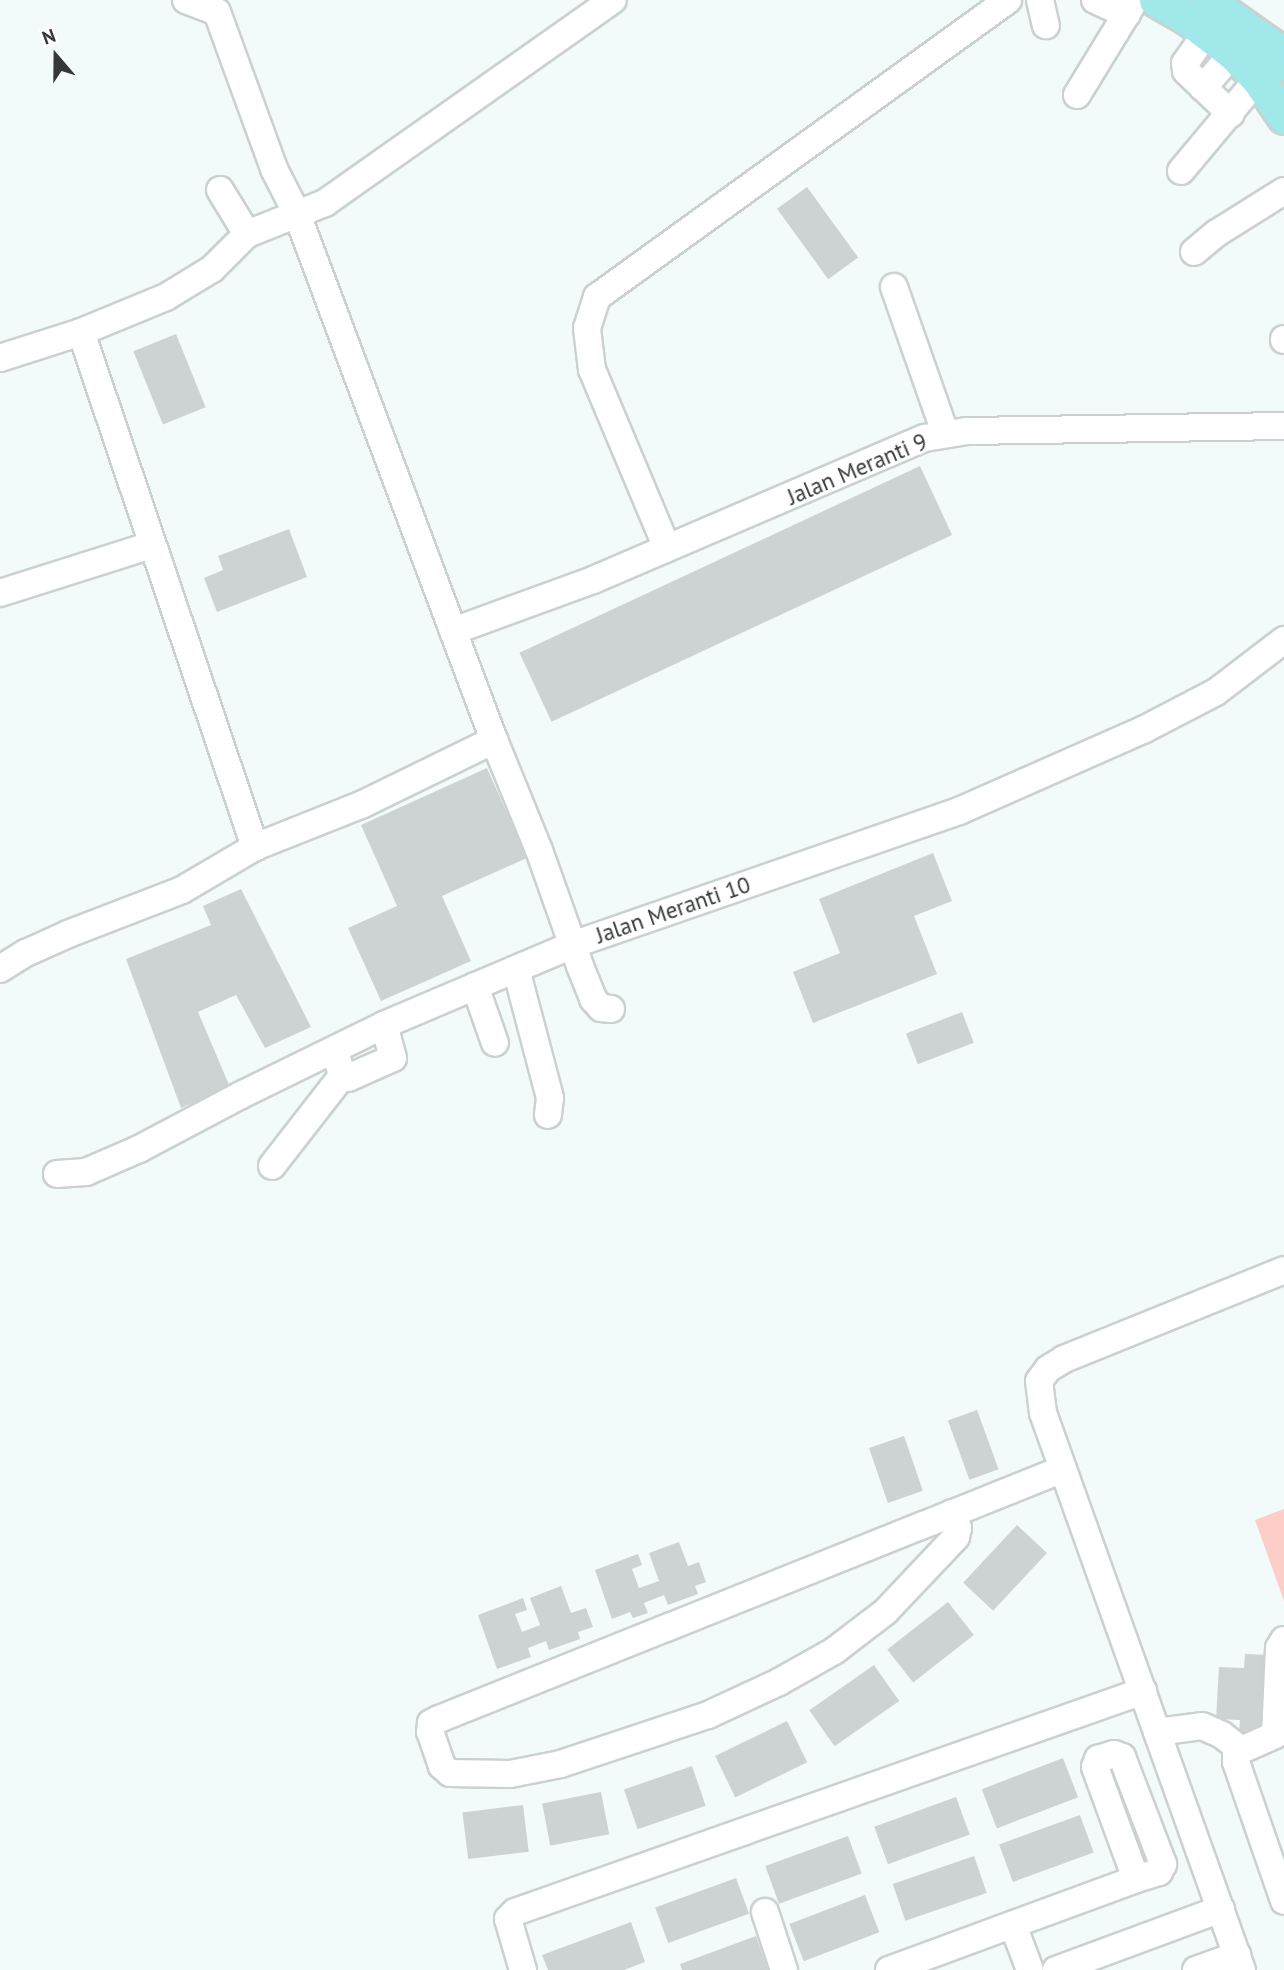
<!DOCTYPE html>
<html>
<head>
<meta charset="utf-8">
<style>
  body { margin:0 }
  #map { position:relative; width:1284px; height:1970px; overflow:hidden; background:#f3fafa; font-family:"PT Sans",sans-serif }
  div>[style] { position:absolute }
  .green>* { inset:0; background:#fccec7 }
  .building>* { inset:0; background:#cdd3d3; transform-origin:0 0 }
  .roads { filter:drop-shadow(2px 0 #cbd1d1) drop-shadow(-2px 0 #cbd1d1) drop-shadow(0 2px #cbd1d1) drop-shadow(0 -2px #cbd1d1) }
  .minor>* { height:26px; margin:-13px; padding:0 13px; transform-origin:13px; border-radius:13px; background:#fff }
  .major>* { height:33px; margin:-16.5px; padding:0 16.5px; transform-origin:16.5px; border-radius:16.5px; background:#a1e8ea }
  span { translate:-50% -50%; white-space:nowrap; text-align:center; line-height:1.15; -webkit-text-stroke:5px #fff; paint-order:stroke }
  .street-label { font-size:23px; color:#363838 }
  .north { position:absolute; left:21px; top:21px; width:70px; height:70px; -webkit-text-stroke:5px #fff; paint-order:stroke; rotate:340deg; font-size:19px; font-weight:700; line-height:28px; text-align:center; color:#363838 }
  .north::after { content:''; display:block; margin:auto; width:24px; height:32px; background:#363838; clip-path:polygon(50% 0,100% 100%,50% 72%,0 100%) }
</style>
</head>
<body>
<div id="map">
  <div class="green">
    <i style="clip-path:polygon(1284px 1509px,1284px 1601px,1255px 1520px)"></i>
  </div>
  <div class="building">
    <i style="left:807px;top:187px;width:87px;height:37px;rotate:54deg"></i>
    <i style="left:176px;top:334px;width:79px;height:46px;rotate:68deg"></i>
    <i style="left:920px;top:466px;width:76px;height:442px;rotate:65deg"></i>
    <i style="clip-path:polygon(289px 529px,307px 577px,217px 612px,204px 578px,223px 570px,218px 556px)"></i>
    <i style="clip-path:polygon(487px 768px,527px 858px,442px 896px,471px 961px,381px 1001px,348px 928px,397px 906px,361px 825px)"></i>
    <i style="clip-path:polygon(933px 853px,952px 901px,914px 916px,937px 974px,813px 1023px,793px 972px,840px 953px,819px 899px)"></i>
    <i style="clip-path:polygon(241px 889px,311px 1027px,265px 1048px,236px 995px,198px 1012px,230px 1087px,181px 1108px,126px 959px,211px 925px,203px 906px)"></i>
    <i style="left:962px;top:1012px;width:33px;height:60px;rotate:69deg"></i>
    <i style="left:977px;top:1410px;width:63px;height:31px;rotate:70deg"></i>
    <i style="left:904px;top:1436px;width:58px;height:37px;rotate:71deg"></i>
    <i style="left:1017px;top:1525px;width:41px;height:79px;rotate:43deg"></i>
    <i style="clip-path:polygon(679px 1542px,688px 1566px,699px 1562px,706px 1582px,695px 1586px,698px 1594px,668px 1605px,664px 1595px,644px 1603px,648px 1613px,633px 1618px,630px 1612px,612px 1619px,595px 1570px,638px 1554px,642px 1565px,632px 1569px,639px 1588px,659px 1581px,649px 1553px)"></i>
    <i style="clip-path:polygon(561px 1586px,571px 1613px,586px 1608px,593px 1627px,578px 1632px,580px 1639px,549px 1650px,546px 1641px,528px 1648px,531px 1657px,497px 1669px,478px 1615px,523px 1598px,527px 1610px,515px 1614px,522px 1632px,540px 1625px,530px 1598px)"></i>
    <i style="left:948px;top:1602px;width:42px;height:77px;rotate:52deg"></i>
    <i style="clip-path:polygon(1245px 1654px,1274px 1655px,1270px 1734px,1239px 1732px,1240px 1720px,1216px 1719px,1219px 1667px,1244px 1668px)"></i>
    <i style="left:874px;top:1665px;width:44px;height:79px;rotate:55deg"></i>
    <i style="left:787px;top:1721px;width:46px;height:80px;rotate:64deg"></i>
    <i style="left:1063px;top:1758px;width:42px;height:87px;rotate:69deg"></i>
    <i style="left:692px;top:1766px;width:42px;height:72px;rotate:71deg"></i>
    <i style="left:601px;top:1792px;width:43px;height:60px;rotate:79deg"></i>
    <i style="left:956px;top:1797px;width:40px;height:87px;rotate:70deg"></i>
    <i style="left:523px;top:1805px;width:47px;height:61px;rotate:83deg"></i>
    <i style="left:1080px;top:1815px;width:40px;height:86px;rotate:70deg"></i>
    <i style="left:848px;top:1836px;width:40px;height:88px;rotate:70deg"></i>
    <i style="left:974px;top:1856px;width:39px;height:86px;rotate:71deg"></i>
    <i style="left:736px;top:1878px;width:38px;height:86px;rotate:70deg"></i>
    <i style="left:865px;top:1895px;width:40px;height:81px;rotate:69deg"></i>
    <i style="clip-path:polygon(631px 1922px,645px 1962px,624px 1970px,548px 1970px,542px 1955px)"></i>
    <i style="clip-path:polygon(756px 1936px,768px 1970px,682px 1970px,680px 1964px)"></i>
  </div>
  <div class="roads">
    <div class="minor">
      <i style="left:186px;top:0;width:33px;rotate:21deg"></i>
      <i style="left:217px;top:12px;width:167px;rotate:70deg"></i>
      <i style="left:274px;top:169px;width:51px;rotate:62.9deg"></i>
      <i style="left:297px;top:214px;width:562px;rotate:69.47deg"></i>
      <i style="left:494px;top:740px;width:119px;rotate:67.8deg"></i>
      <i style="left:539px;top:850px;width:123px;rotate:70.5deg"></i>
      <i style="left:580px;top:966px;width:35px;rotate:68deg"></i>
      <i style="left:593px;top:999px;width:12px;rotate:48deg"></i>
      <i style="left:601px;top:1008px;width:10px;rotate:6deg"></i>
      <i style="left:1040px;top:0;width:26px;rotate:77deg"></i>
      <i style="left:1095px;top:0;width:35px;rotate:25deg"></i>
      <i style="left:1207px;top:32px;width:38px;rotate:125deg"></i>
      <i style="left:1185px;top:63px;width:8px;rotate:83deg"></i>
      <i style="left:1186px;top:71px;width:62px;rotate:43.7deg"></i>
      <i style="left:1203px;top:88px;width:46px;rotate:-49.4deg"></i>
      <i style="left:1077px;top:95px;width:111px;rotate:-58.6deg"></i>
      <i style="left:1181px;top:171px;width:120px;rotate:-50.1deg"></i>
      <i style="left:220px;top:190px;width:52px;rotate:58.5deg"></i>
      <i style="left:1194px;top:252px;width:30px;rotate:-40deg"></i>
      <i style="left:1217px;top:233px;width:79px;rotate:-32.1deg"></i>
      <i style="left:894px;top:287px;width:155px;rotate:70.7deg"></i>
      <i style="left:81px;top:332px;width:544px;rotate:71.33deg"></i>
      <i style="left:1284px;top:339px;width:1px;rotate:90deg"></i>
      <i style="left:0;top:358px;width:85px;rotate:-17.8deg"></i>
      <i style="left:81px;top:332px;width:92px;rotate:-22.4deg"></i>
      <i style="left:166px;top:297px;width:54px;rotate:-31.3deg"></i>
      <i style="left:212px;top:269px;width:49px;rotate:-45deg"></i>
      <i style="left:247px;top:234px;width:84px;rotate:-21.7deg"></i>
      <i style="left:325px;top:203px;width:352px;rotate:-35.2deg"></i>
      <i style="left:667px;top:548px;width:193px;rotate:-112.8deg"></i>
      <i style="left:592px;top:370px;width:42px;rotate:-96.8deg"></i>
      <i style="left:587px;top:328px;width:33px;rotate:-72deg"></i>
      <i style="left:597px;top:297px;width:507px;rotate:-35.85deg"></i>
      <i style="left:0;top:593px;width:158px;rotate:-17.6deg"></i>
      <i style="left:453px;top:631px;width:149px;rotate:-20deg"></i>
      <i style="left:593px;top:580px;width:361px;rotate:-23.2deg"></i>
      <i style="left:925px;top:438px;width:43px;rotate:-9.5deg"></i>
      <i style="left:967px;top:431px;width:317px;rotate:-0.9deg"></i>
      <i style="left:0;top:969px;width:31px;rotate:-32deg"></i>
      <i style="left:26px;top:953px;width:46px;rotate:-24.3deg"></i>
      <i style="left:68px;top:934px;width:122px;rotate:-21.1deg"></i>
      <i style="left:182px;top:890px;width:85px;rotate:-30.5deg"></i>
      <i style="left:255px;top:847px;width:116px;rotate:-21.7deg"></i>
      <i style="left:363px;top:804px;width:146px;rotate:-26deg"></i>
      <i style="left:516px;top:969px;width:133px;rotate:75.2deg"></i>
      <i style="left:550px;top:1098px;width:17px;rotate:97deg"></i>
      <i style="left:475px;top:986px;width:60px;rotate:70.7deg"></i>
      <i style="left:342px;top:1076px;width:6px;rotate:18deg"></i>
      <i style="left:348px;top:1078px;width:49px;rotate:-24deg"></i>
      <i style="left:393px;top:1058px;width:34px;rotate:-105deg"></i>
      <i style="left:272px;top:1166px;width:114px;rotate:-52.1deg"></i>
      <i style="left:342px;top:1076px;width:27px;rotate:-105deg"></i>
      <i style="left:57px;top:1174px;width:29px;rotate:-4deg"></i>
      <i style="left:86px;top:1172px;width:58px;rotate:-23.5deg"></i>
      <i style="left:139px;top:1149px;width:115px;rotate:-27.9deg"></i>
      <i style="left:241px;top:1095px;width:159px;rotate:-26.1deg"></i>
      <i style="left:384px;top:1025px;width:207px;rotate:-23deg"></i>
      <i style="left:575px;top:944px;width:406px;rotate:-19.1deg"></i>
      <i style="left:959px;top:811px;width:201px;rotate:-23.8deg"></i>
      <i style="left:1143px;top:730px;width:82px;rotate:-27.5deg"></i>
      <i style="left:1216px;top:692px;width:86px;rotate:-37.4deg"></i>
      <i style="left:952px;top:1513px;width:16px;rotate:68deg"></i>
      <i style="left:958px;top:1528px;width:9px;rotate:103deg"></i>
      <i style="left:956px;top:1537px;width:103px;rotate:133.4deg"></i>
      <i style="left:885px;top:1612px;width:64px;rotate:142.6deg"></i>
      <i style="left:834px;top:1651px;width:63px;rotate:150.6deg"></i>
      <i style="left:779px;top:1682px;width:78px;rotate:155.1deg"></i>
      <i style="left:708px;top:1715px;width:155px;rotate:161.6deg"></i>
      <i style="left:561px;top:1764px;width:52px;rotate:168.9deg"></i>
      <i style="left:510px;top:1774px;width:60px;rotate:-179deg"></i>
      <i style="left:450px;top:1773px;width:11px;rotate:-139deg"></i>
      <i style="left:442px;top:1766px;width:36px;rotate:-109deg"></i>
      <i style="left:430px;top:1732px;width:9px;rotate:-84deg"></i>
      <i style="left:431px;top:1723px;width:9px;rotate:-27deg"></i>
      <i style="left:439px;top:1719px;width:672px;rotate:-21.83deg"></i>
      <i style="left:1284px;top:1640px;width:9px;rotate:122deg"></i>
      <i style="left:1279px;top:1648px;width:87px;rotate:92.6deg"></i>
      <i style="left:1275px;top:1735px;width:37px;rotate:156deg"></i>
      <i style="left:1241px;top:1750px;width:7px;rotate:135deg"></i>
      <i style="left:1236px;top:1755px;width:7px;rotate:90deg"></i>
      <i style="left:1236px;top:1762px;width:147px;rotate:70.9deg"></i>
      <i style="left:1157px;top:1732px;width:45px;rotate:-7.6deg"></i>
      <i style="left:1202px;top:1726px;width:22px;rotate:24deg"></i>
      <i style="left:1222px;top:1735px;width:24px;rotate:38deg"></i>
      <i style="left:765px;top:1912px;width:61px;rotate:71.9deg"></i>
      <i style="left:1013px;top:1925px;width:48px;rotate:69.3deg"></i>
      <i style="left:523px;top:1970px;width:53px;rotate:-106.4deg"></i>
      <i style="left:508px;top:1919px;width:10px;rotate:-45deg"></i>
      <i style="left:515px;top:1912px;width:666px;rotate:-19.39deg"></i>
      <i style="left:889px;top:1970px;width:263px;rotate:-20.2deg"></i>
      <i style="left:1136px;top:1879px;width:119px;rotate:-110.1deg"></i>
      <i style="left:1095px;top:1767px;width:9px;rotate:-69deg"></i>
      <i style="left:1098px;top:1759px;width:17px;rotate:-17deg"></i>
      <i style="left:1114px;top:1754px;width:9px;rotate:21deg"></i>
      <i style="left:1122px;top:1757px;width:115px;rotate:69deg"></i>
      <i style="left:1163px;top:1864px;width:9px;rotate:117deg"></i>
      <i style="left:1159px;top:1872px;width:24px;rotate:163deg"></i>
      <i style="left:1056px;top:1970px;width:176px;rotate:-20.3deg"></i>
      <i style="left:1196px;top:1970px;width:44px;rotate:-20.1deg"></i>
      <i style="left:1242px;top:1970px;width:591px;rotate:-109.66deg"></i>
      <i style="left:1043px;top:1413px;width:32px;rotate:-97deg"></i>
      <i style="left:1039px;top:1381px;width:15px;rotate:-53deg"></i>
      <i style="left:1048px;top:1369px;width:19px;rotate:-32deg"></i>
      <i style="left:1064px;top:1359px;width:237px;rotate:-22deg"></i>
    </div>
    <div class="major">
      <i style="left:1156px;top:0;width:34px;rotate:30deg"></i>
      <i style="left:1186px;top:17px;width:59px;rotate:37.5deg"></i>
      <i style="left:1233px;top:53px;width:36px;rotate:46deg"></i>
      <i style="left:1258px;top:79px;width:46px;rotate:55.6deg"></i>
      <i style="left:1207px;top:0;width:80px;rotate:35.3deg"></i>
      <i style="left:1272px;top:46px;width:21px;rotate:55deg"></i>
    </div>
  </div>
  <div class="street-label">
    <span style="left:857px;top:469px;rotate:-23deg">Jalan Meranti 9</span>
    <span style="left:673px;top:910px;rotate:-19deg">Jalan Meranti 10</span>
  </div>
  <div class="north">N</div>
</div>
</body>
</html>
